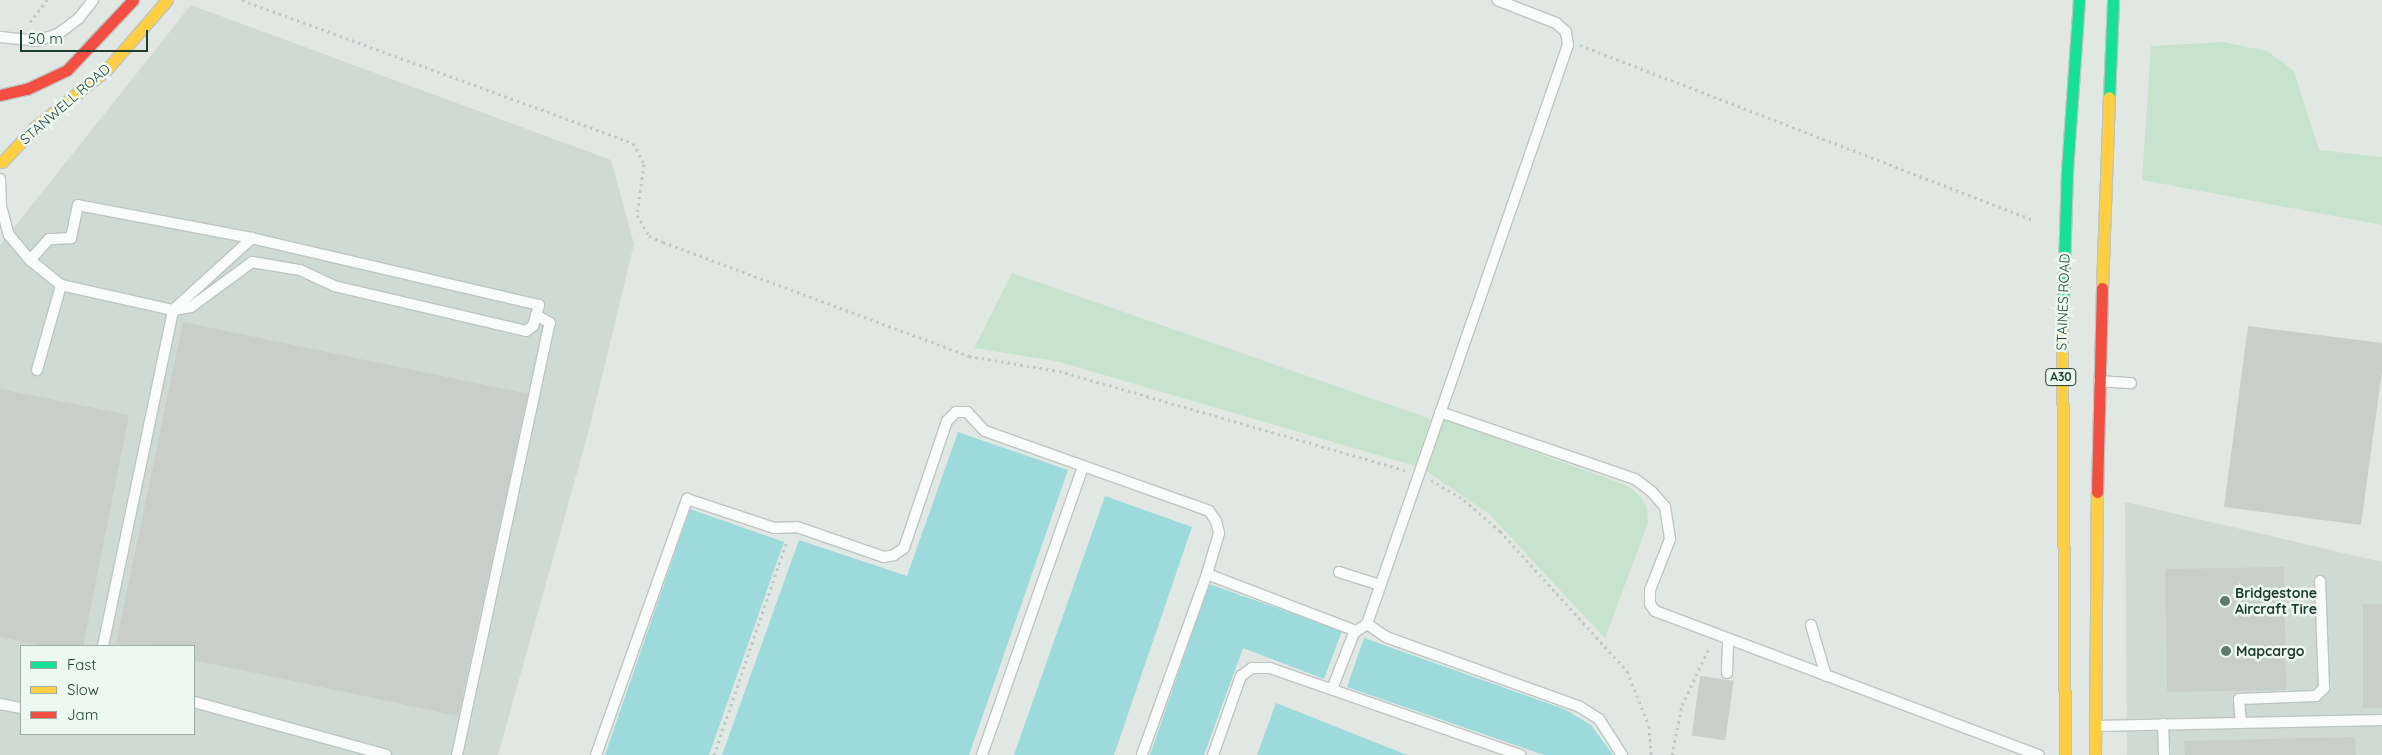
<!DOCTYPE html>
<html>
<head>
<meta charset="utf-8">
<style>
  body { margin:0 }
  #map { position:relative; width:2382px; height:755px; overflow:hidden; background:#e1e8e4; font-family:Quicksand,sans-serif }
  div>[style] { position:absolute }
  .built>* { inset:0; background:#cedad3 }
  .green>* { inset:0; background:#c8e3cd }
  .water>* { inset:0; background:#9cdadb }
  .building>* { inset:0; background:#c8cfcb; transform-origin:0 0 }
  .path>* { height:3px; margin-top:-1.5px; transform-origin:0; background:repeating-linear-gradient(90deg,#bec9c5 0 2.5px,transparent 0 6.5px) }
  .roads { filter:drop-shadow(1px 0 #bec5c1) drop-shadow(-1px 0 #bec5c1) drop-shadow(0 1px #bec5c1) drop-shadow(0 -1px #bec5c1) }
  .lane>* { height:10px; margin:-5px; padding:0 5px; transform-origin:5px; border-radius:5px; background:#fafcfb }
  .fast>* { height:11px; margin:-5.5px; padding:0 5.5px; transform-origin:5.5px; border-radius:5.5px; background:#16e098 }
  .slow>* { height:11px; margin:-5.5px; padding:0 5.5px; transform-origin:5.5px; border-radius:5.5px; background:#ffcf43 }
  .jam>* { height:11px; margin:-5.5px; padding:0 5.5px; transform-origin:5.5px; border-radius:5.5px; background:#f24e42 }
  .dots>* { width:14px; height:14px; translate:-50% -50%; box-sizing:border-box; border:2px solid #eef8f2; border-radius:50% }
  span { translate:-50% -50%; white-space:nowrap; text-align:center; line-height:1.15; -webkit-text-stroke:5px #eef8f2; paint-order:stroke }
  .shield-label span { padding:1px 4px; background:#eef8f2; border:1px solid; border-radius:4px; -webkit-text-stroke-width:0 }
  .shield-label { font-size:12px; color:#1d3d31; font-weight:700 }
  .street-label { font-size:14px; color:#1d3d31 }
  .poi-label { font-size:14px; color:#1d3d31; font-weight:700 }
  .left { translate:0 -50%; text-align:left }
  .legend { position:absolute; left:20px; top:645px; width:175px; height:90px; box-sizing:border-box; background:#eef8f2; border:1px solid #9aada5; margin:0; padding:6px 9px; list-style:none; font-size:15px; color:#1d3d31 }
  .legend li { display:flex; align-items:center; gap:10px; height:25px }
  .legend b { width:25px; border:1px solid #9aada5 }
  .scale { position:absolute; left:20px; top:30px; width:128px; height:22px; box-sizing:border-box; border:2px solid #1d3d31; border-top:0; padding-left:6px; font-size:15px; line-height:18px; white-space:nowrap; color:#1d3d31; -webkit-text-stroke:4px #eef8f2; paint-order:stroke }
</style>
</head>
<body>
<div id="map">
  <div class="built">
    <i style="clip-path:polygon(evenodd,191px 5px,611px 160px,634px 244px,590px 426px,498px 755px,0 755px,0 245px,191px 5px,21px 646px,194px 646px,194px 734px,21px 734px,21px 646px)"></i>
    <i style="clip-path:polygon(2125px 502px,2382px 562px,2382px 755px,2127px 755px)"></i>
  </div>
  <div class="green">
    <i style="clip-path:polygon(2223px 42px,2267px 51px,2294px 71px,2319px 150px,2382px 157px,2382px 225px,2142px 180px,2151px 46px)"></i>
    <i style="clip-path:polygon(1012px 273px,1431px 419px,1415px 466px,1056px 361px,974px 348px)"></i>
    <i style="clip-path:polygon(1443px 419px,1628px 486px,1640px 496px,1647px 507px,1648px 523px,1605px 638px,1489px 514px,1425px 470px)"></i>
  </div>
  <div class="water">
    <i style="clip-path:polygon(958px 432px,1068px 470px,969px 755px,722px 755px,799px 540px,907px 576px)"></i>
    <i style="clip-path:polygon(1105px 496px,1192px 527px,1114px 755px,1014px 755px)"></i>
    <i style="clip-path:polygon(690px 509px,784px 542px,709px 755px,605px 755px)"></i>
    <i style="clip-path:polygon(1209px 584px,1342px 631px,1324px 679px,1243px 648px,1204px 755px,1150px 755px)"></i>
    <i style="clip-path:polygon(1364px 638px,1564px 709px,1591px 725px,1613px 755px,1544px 755px,1347px 687px)"></i>
    <i style="clip-path:polygon(1276px 703px,1407px 755px,1257px 755px)"></i>
  </div>
  <div class="building">
    <i style="clip-path:polygon(183px 322px,528px 394px,458px 716px,194px 660px,194px 646px,116px 644px)"></i>
    <i style="clip-path:polygon(2248px 326px,2382px 343px,2382px 371px,2361px 525px,2224px 507px)"></i>
    <i style="clip-path:polygon(0 389px,129px 415px,83px 646px,44px 646px,0 637px)"></i>
    <i style="left:2284px;top:567px;width:123px;height:119px;rotate:89deg"></i>
    <i style="left:2382px;top:604px;width:104px;height:19px;rotate:90deg"></i>
    <i style="left:1700px;top:676px;width:34px;height:60px;rotate:8deg"></i>
    <i style="clip-path:polygon(2355px 737px,2356px 755px,2185px 755px,2184px 741px)"></i>
  </div>
  <div class="path">
    <i style="left:242px;top:0;width:416px;rotate:20.1deg"></i>
    <i style="left:633px;top:143px;width:24px;rotate:62deg"></i>
    <i style="left:644px;top:164px;width:51px;rotate:97.8deg"></i>
    <i style="left:637px;top:215px;width:24px;rotate:60deg"></i>
    <i style="left:649px;top:236px;width:15px;rotate:23deg"></i>
    <i style="left:663px;top:242px;width:327px;rotate:20.4deg"></i>
    <i style="left:969px;top:356px;width:91px;rotate:9.5deg"></i>
    <i style="left:1059px;top:371px;width:363px;rotate:16deg"></i>
    <i style="left:30px;top:22px;width:28px;rotate:-52deg"></i>
    <i style="left:1580px;top:45px;width:484px;rotate:21.1deg"></i>
    <i style="left:1431px;top:480px;width:39px;rotate:31deg"></i>
    <i style="left:1464px;top:500px;width:48px;rotate:40.7deg"></i>
    <i style="left:1500px;top:531px;width:189px;rotate:47.8deg"></i>
    <i style="left:1627px;top:671px;width:59px;rotate:68.2deg"></i>
    <i style="left:1649px;top:726px;width:29px;rotate:86deg"></i>
    <i style="left:714px;top:755px;width:226px;rotate:-71.2deg"></i>
    <i style="left:1672px;top:755px;width:51px;rotate:-78.7deg"></i>
    <i style="left:1682px;top:705px;width:65px;rotate:-64.6deg"></i>
  </div>
  <div class="roads">
    <div class="lane">
      <i style="left:0;top:37px;width:36px;rotate:6deg"></i>
      <i style="left:36px;top:41px;width:23px;rotate:-18deg"></i>
      <i style="left:58px;top:34px;width:26px;rotate:-37deg"></i>
      <i style="left:79px;top:18px;width:23px;rotate:-52deg"></i>
      <i style="left:0;top:179px;width:27px;rotate:88deg"></i>
      <i style="left:1px;top:206px;width:30px;rotate:75deg"></i>
      <i style="left:9px;top:235px;width:33px;rotate:50deg"></i>
      <i style="left:30px;top:260px;width:40px;rotate:39deg"></i>
      <i style="left:61px;top:285px;width:115px;rotate:12.6deg"></i>
      <i style="left:173px;top:310px;width:18px;rotate:-9deg"></i>
      <i style="left:191px;top:307px;width:76px;rotate:-36.4deg"></i>
      <i style="left:252px;top:262px;width:49px;rotate:9.5deg"></i>
      <i style="left:300px;top:270px;width:38px;rotate:25deg"></i>
      <i style="left:334px;top:286px;width:197px;rotate:13.2deg"></i>
      <i style="left:526px;top:331px;width:9px;rotate:-36deg"></i>
      <i style="left:533px;top:326px;width:22px;rotate:-74deg"></i>
      <i style="left:539px;top:305px;width:295px;rotate:-166.9deg"></i>
      <i style="left:252px;top:238px;width:177px;rotate:-169.3deg"></i>
      <i style="left:78px;top:205px;width:34px;rotate:102deg"></i>
      <i style="left:71px;top:238px;width:22px;rotate:177deg"></i>
      <i style="left:49px;top:239px;width:28px;rotate:132deg"></i>
      <i style="left:37px;top:370px;width:88px;rotate:-74.2deg"></i>
      <i style="left:2099px;top:381px;width:32px;rotate:4deg"></i>
      <i style="left:1440px;top:412px;width:206px;rotate:19deg"></i>
      <i style="left:1635px;top:479px;width:21px;rotate:37deg"></i>
      <i style="left:1652px;top:492px;width:20px;rotate:49deg"></i>
      <i style="left:1665px;top:507px;width:32px;rotate:81deg"></i>
      <i style="left:1670px;top:539px;width:55px;rotate:111.4deg"></i>
      <i style="left:1650px;top:590px;width:14px;rotate:90deg"></i>
      <i style="left:1650px;top:604px;width:9px;rotate:54deg"></i>
      <i style="left:1655px;top:611px;width:410px;rotate:20.6deg"></i>
      <i style="left:1339px;top:572px;width:43px;rotate:17.6deg"></i>
      <i style="left:1207px;top:574px;width:160px;rotate:20.9deg"></i>
      <i style="left:1367px;top:624px;width:23px;rotate:34deg"></i>
      <i style="left:1386px;top:637px;width:206px;rotate:19.8deg"></i>
      <i style="left:1580px;top:707px;width:22px;rotate:32deg"></i>
      <i style="left:1599px;top:719px;width:43px;rotate:57.4deg"></i>
      <i style="left:1811px;top:625px;width:53px;rotate:73.6deg"></i>
      <i style="left:103px;top:646px;width:343px;rotate:-78.2deg"></i>
      <i style="left:173px;top:310px;width:107px;rotate:-42.3deg"></i>
      <i style="left:1727px;top:673px;width:34px;rotate:-88deg"></i>
      <i style="left:1332px;top:689px;width:60px;rotate:-68.6deg"></i>
      <i style="left:1354px;top:633px;width:16px;rotate:-35deg"></i>
      <i style="left:1367px;top:624px;width:613px;rotate:-70.86deg"></i>
      <i style="left:1568px;top:45px;width:13px;rotate:-99deg"></i>
      <i style="left:1566px;top:32px;width:13px;rotate:-138deg"></i>
      <i style="left:1556px;top:23px;width:63px;rotate:-158.7deg"></i>
      <i style="left:194px;top:702px;width:199px;rotate:15.4deg"></i>
      <i style="left:0;top:704px;width:21px;rotate:11deg"></i>
      <i style="left:2241px;top:723px;width:24px;rotate:-95deg"></i>
      <i style="left:2239px;top:699px;width:77px;rotate:-2.2deg"></i>
      <i style="left:2316px;top:696px;width:11px;rotate:-45deg"></i>
      <i style="left:2324px;top:688px;width:107px;rotate:-92.1deg"></i>
      <i style="left:2163px;top:724px;width:31px;rotate:88deg"></i>
      <i style="left:2096px;top:726px;width:286px;rotate:-1.2deg"></i>
      <i style="left:457px;top:755px;width:442px;rotate:-77.9deg"></i>
      <i style="left:550px;top:323px;width:16px;rotate:-150deg"></i>
      <i style="left:596px;top:755px;width:272px;rotate:-70.4deg"></i>
      <i style="left:687px;top:499px;width:92px;rotate:18.4deg"></i>
      <i style="left:774px;top:528px;width:23px;rotate:-2deg"></i>
      <i style="left:797px;top:527px;width:92px;rotate:19deg"></i>
      <i style="left:884px;top:557px;width:10px;rotate:-11deg"></i>
      <i style="left:894px;top:555px;width:12px;rotate:-35deg"></i>
      <i style="left:904px;top:548px;width:134px;rotate:-71.3deg"></i>
      <i style="left:947px;top:421px;width:13px;rotate:-45deg"></i>
      <i style="left:956px;top:412px;width:11px"></i>
      <i style="left:967px;top:412px;width:26px;rotate:47deg"></i>
      <i style="left:985px;top:431px;width:224px;rotate:19.6deg"></i>
      <i style="left:1196px;top:506px;width:14px;rotate:21deg"></i>
      <i style="left:1209px;top:511px;width:12px;rotate:55deg"></i>
      <i style="left:1216px;top:521px;width:12px;rotate:76deg"></i>
      <i style="left:1219px;top:533px;width:43px;rotate:106.3deg"></i>
      <i style="left:1207px;top:574px;width:192px;rotate:109.8deg"></i>
      <i style="left:982px;top:755px;width:306px;rotate:-70.7deg"></i>
      <i style="left:1213px;top:755px;width:84px;rotate:-70.5deg"></i>
      <i style="left:1241px;top:676px;width:14px;rotate:-36deg"></i>
      <i style="left:1252px;top:668px;width:18px"></i>
      <i style="left:1270px;top:668px;width:265px;rotate:19.2deg"></i>
    </div>
    <div class="fast">
      <i style="left:2109px;top:97px;width:97px;rotate:-87.6deg"></i>
      <i style="left:2062px;top:330px;width:159px;rotate:-88.2deg"></i>
      <i style="left:2067px;top:171px;width:171px;rotate:-86deg"></i>
    </div>
    <div class="slow">
      <i style="left:2px;top:162px;width:47px;rotate:-46.7deg"></i>
      <i style="left:34px;top:128px;width:94px;rotate:-38.9deg"></i>
      <i style="left:107px;top:69px;width:91px;rotate:-49deg"></i>
      <i style="left:2102px;top:288px;width:191px;rotate:-87.9deg"></i>
      <i style="left:2062px;top:330px;width:425px;rotate:89.6deg"></i>
      <i style="left:2095px;top:755px;width:263px;rotate:-89.6deg"></i>
    </div>
    <div class="jam">
      <i style="left:0;top:95px;width:28px;rotate:-13deg"></i>
      <i style="left:27px;top:89px;width:44px;rotate:-25.4deg"></i>
      <i style="left:67px;top:70px;width:96px;rotate:-46.7deg"></i>
      <i style="left:2097px;top:492px;width:204px;rotate:-88.6deg"></i>
    </div>
  </div>
  <div class="dots">
    <i style="left:2225px;top:601px;background:#627970"></i>
    <i style="left:2226px;top:651px;background:#627970"></i>
  </div>
  <div class="shield-label">
    <span style="left:2061px;top:377px">A30</span>
  </div>
  <div class="street-label">
    <span style="left:65px;top:104px;rotate:-41deg">STANWELL ROAD</span>
    <span style="left:2063px;top:302px;rotate:-88deg">STAINES ROAD</span>
  </div>
  <div class="poi-label">
    <span class="left" style="left:2235px;top:601px">Bridgestone<br>Aircraft Tire</span>
    <span class="left" style="left:2236px;top:651px">Mapcargo</span>
  </div>
  <ul class="legend">
  <li><b style="height:6px;background:#16e098"></b>Fast</li>
  <li><b style="height:6px;background:#ffcf43"></b>Slow</li>
  <li><b style="height:6px;background:#f24e42"></b>Jam</li>
  </ul>
  <div class="scale">50 m</div>
</div>
</body>
</html>
